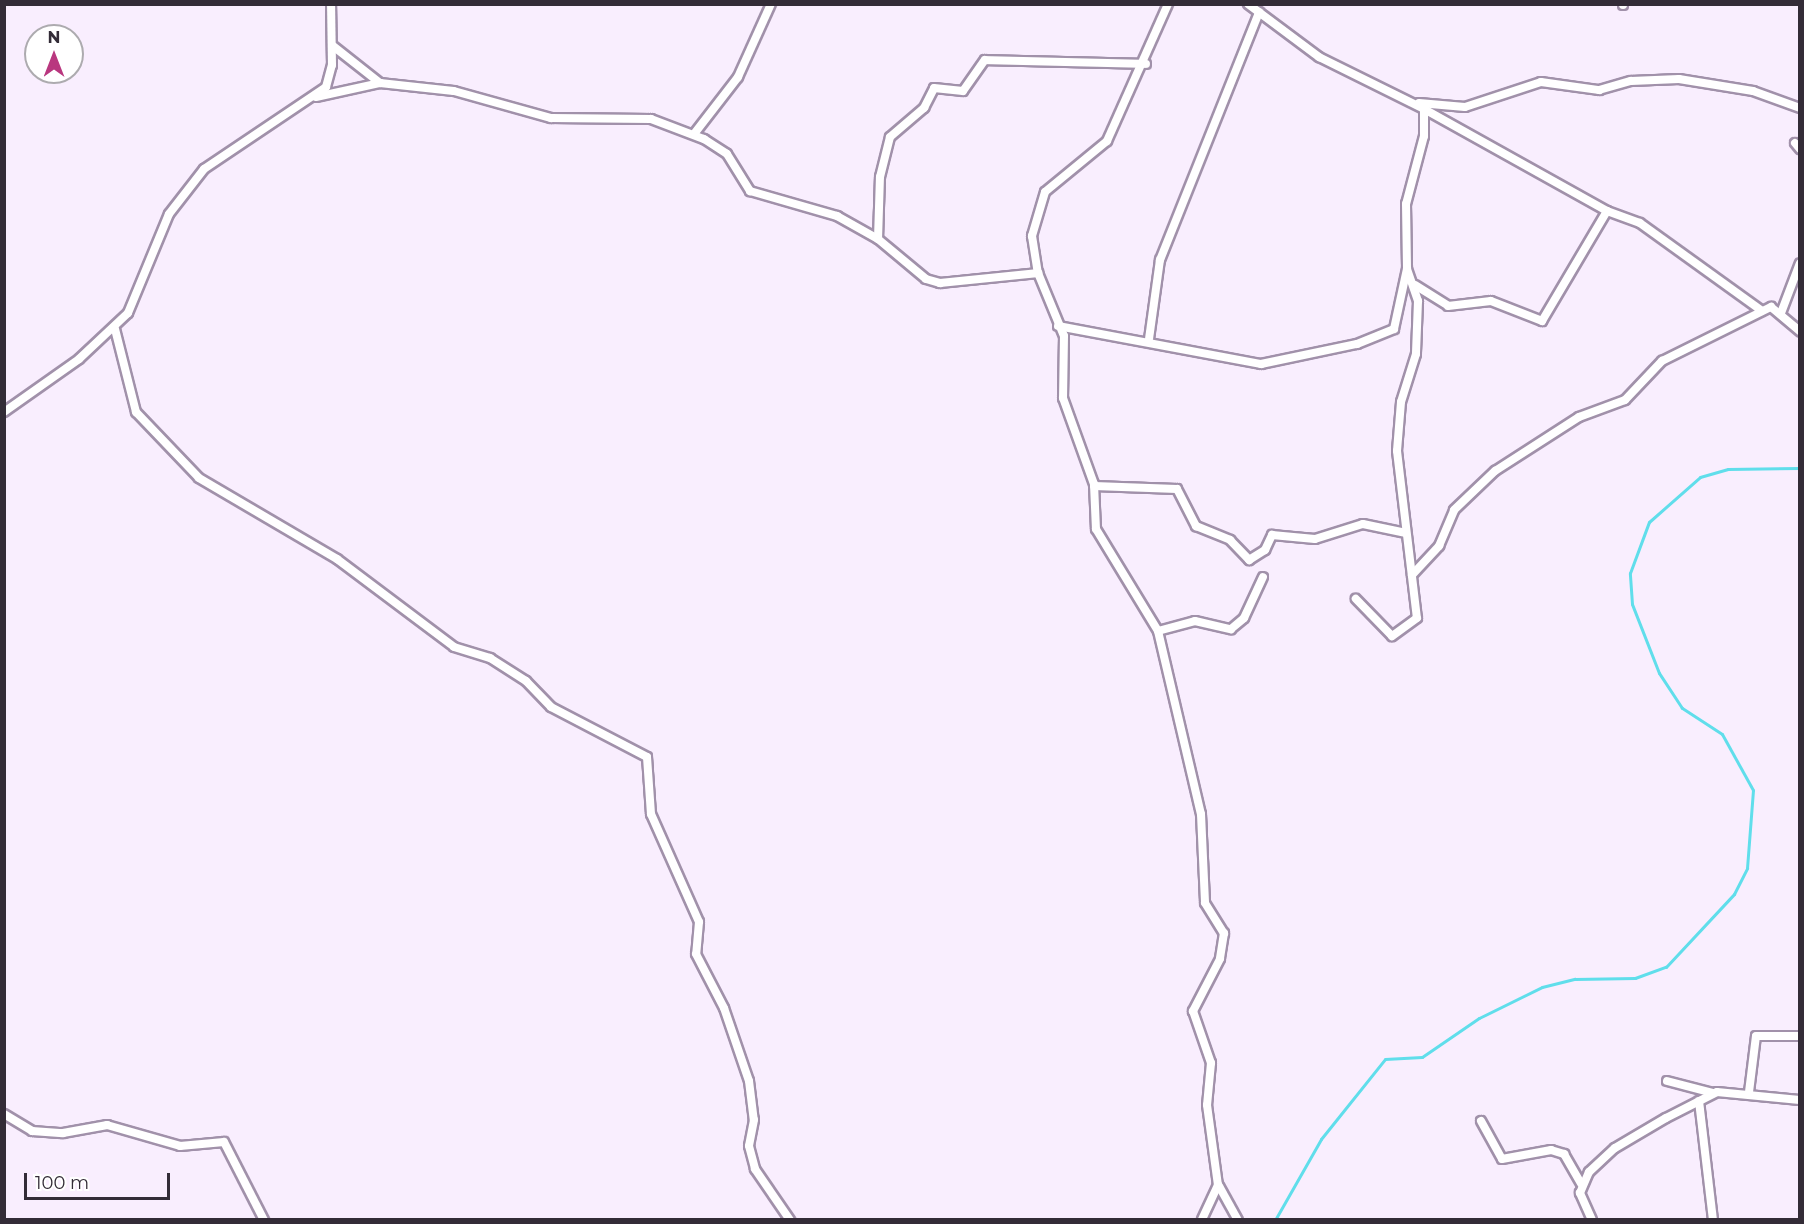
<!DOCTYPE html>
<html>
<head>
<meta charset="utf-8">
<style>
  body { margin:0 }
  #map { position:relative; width:1804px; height:1224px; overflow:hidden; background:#f9eefe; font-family:Montserrat,sans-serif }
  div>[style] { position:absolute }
  .stream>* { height:3px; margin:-1.5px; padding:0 1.5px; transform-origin:1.5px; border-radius:1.5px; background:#60deeb }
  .roads { filter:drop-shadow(2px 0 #a191aa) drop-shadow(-2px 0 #a191aa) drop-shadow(0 2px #a191aa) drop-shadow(0 -2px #a191aa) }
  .minor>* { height:8px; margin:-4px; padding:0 4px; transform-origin:4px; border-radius:4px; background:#fff }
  span { translate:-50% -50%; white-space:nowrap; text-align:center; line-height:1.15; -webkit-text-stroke:6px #fff; paint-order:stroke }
  .frame { position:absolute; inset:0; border:6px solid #332c37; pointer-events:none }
  .north { position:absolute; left:24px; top:24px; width:60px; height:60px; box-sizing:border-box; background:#fff; border:2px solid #adabaf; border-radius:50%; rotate:0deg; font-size:16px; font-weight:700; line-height:24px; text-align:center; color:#332c37 }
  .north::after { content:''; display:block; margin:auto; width:21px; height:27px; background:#b9377f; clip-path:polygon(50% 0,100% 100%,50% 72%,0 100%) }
  .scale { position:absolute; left:24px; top:1173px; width:146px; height:27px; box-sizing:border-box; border:3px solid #332c37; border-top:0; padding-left:8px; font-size:18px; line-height:21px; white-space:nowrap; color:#332c37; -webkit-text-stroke:4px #fff; paint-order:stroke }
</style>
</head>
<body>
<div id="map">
  <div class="stream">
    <i style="left:1275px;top:1220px;width:93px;rotate:-60.4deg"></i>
    <i style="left:1321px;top:1139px;width:102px;rotate:-51.3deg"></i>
    <i style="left:1385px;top:1059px;width:37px;rotate:-3deg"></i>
    <i style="left:1422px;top:1057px;width:69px;rotate:-34.4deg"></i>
    <i style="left:1479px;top:1018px;width:70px;rotate:-26.2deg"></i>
    <i style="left:1542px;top:987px;width:34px;rotate:-14deg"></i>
    <i style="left:1575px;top:979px;width:60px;rotate:-1deg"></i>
    <i style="left:1635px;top:978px;width:33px;rotate:-20deg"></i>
    <i style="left:1666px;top:967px;width:100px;rotate:-47deg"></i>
    <i style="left:1734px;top:894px;width:29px;rotate:-63deg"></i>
    <i style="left:1747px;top:868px;width:78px;rotate:-85.6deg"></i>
    <i style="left:1753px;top:790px;width:64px;rotate:-119deg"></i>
    <i style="left:1722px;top:734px;width:48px;rotate:-147deg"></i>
    <i style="left:1682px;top:708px;width:42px;rotate:-123.3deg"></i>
    <i style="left:1659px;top:673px;width:74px;rotate:-111.4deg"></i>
    <i style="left:1632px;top:604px;width:31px;rotate:-94deg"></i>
    <i style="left:1630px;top:573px;width:54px;rotate:-69.6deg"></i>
    <i style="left:1649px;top:522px;width:68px;rotate:-41.4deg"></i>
    <i style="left:1700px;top:477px;width:29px;rotate:-16deg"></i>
    <i style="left:1728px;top:469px;width:72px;rotate:-0.8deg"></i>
  </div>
  <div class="roads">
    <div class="minor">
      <i style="left:1168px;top:4px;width:150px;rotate:114deg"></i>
      <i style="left:1107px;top:141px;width:80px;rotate:140.6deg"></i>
      <i style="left:1045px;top:192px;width:46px;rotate:106.5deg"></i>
      <i style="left:1032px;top:236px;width:37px;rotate:81deg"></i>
      <i style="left:1038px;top:273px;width:68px;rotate:67.6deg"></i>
      <i style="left:1064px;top:336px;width:62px;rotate:90.9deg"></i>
      <i style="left:1063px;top:398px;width:91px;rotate:70.2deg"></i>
      <i style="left:1094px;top:484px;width:45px;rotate:87.5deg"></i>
      <i style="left:1096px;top:529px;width:119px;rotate:58.7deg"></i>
      <i style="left:1158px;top:631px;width:188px;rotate:76.8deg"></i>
      <i style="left:1201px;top:814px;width:89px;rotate:87.4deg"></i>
      <i style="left:1205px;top:903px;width:36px;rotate:58deg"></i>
      <i style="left:1224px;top:933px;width:26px;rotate:99deg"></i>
      <i style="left:1220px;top:959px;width:59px;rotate:117.4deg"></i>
      <i style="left:1193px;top:1011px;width:55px;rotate:70.9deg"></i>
      <i style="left:1211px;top:1063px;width:42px;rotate:95.4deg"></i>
      <i style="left:1207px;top:1105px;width:81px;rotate:82.2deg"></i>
      <i style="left:1218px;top:1185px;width:38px;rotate:115deg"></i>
      <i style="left:1248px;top:4px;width:89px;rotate:36.7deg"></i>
      <i style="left:1319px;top:57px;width:117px;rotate:26.3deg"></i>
      <i style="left:1424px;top:109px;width:27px;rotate:90deg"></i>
      <i style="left:1424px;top:136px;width:70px;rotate:104.8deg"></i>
      <i style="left:1406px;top:204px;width:65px;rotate:89.1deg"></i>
      <i style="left:1407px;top:269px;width:34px;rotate:71deg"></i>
      <i style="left:1418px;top:301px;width:53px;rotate:92.2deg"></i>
      <i style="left:1416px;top:354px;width:50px;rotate:107.4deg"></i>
      <i style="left:1401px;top:402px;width:49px;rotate:94.7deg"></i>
      <i style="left:1397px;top:451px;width:168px;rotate:83.2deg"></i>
      <i style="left:1417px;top:618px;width:31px;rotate:144deg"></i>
      <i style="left:1392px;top:636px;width:52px;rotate:-134.2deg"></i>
      <i style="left:1623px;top:4px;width:1px;rotate:90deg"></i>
      <i style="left:333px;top:46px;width:60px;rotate:38.2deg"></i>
      <i style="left:316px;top:97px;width:66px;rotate:-12.3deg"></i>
      <i style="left:380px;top:83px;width:74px;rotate:6.2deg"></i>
      <i style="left:454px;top:91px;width:101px;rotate:15.6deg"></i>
      <i style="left:551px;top:118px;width:100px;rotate:0.6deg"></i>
      <i style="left:651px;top:119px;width:57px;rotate:20.7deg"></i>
      <i style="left:704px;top:139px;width:27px;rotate:33deg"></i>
      <i style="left:727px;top:154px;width:44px;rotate:58.1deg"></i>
      <i style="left:750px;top:191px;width:91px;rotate:16deg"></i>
      <i style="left:837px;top:216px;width:47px;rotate:29.3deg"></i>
      <i style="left:878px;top:239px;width:62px;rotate:39.8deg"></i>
      <i style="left:926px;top:279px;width:15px;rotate:16deg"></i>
      <i style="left:940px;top:283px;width:99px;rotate:-5.8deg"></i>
      <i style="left:1419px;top:103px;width:46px;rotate:5deg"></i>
      <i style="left:1465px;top:107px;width:80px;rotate:-18.2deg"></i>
      <i style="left:1541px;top:82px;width:59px;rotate:7.9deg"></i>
      <i style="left:1599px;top:90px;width:33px;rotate:-16deg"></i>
      <i style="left:1631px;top:81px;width:48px;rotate:-2.4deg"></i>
      <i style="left:1679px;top:79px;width:75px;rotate:9.2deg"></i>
      <i style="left:1753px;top:91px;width:50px;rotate:19.9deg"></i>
      <i style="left:1424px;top:109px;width:210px;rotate:29.1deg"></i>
      <i style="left:1607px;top:211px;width:35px;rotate:20deg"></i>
      <i style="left:1640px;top:223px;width:150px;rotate:35.8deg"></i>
      <i style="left:694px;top:134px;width:72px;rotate:-52.3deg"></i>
      <i style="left:738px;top:77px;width:80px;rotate:-65.7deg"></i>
      <i style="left:1795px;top:143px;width:8px;rotate:50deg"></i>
      <i style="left:878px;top:239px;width:62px;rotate:-88.2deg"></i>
      <i style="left:880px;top:177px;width:41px;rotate:-76deg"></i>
      <i style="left:890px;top:137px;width:45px;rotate:-40.5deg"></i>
      <i style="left:924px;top:108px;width:22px;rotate:-63deg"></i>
      <i style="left:934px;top:88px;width:29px;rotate:6deg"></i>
      <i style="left:963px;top:91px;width:38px;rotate:-55deg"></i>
      <i style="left:985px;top:60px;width:161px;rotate:1.4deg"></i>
      <i style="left:1415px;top:285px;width:39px;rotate:32deg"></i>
      <i style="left:1448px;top:306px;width:43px;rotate:-6.6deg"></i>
      <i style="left:1491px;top:301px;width:55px;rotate:21.4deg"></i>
      <i style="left:1542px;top:321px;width:128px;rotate:-59.4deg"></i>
      <i style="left:1781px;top:313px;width:53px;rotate:-69.2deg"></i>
      <i style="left:1058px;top:326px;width:207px;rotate:10.6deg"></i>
      <i style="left:1261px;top:364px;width:98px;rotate:-11.8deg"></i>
      <i style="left:1357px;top:344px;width:40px;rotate:-22deg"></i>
      <i style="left:1394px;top:329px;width:61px;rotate:-77.8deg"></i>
      <i style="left:115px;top:329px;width:86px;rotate:75.8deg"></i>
      <i style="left:136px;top:412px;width:91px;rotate:46.3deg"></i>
      <i style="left:199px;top:478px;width:160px;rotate:30.4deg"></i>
      <i style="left:337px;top:559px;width:146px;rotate:36.9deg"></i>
      <i style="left:454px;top:647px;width:38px;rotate:17deg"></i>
      <i style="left:490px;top:658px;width:43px;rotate:32.6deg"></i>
      <i style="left:526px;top:681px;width:36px;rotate:46deg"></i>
      <i style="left:551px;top:707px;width:108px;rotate:27.5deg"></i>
      <i style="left:647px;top:757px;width:57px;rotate:86deg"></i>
      <i style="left:651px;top:814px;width:118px;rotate:66deg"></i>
      <i style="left:699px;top:922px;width:32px;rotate:95deg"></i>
      <i style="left:696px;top:954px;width:61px;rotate:62.6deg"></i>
      <i style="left:724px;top:1008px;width:77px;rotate:71.1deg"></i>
      <i style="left:749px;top:1081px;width:39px;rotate:83deg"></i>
      <i style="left:754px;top:1120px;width:26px;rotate:101deg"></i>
      <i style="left:749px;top:1146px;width:24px;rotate:75deg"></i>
      <i style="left:755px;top:1169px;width:62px;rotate:55.5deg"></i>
      <i style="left:1149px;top:339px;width:80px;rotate:-82.1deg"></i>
      <i style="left:1160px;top:260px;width:267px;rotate:-68.2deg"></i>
      <i style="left:4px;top:412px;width:92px;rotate:-35.2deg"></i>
      <i style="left:79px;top:359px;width:67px;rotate:-43.2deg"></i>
      <i style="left:128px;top:313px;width:107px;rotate:-67.5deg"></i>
      <i style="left:169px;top:214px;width:57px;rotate:-52.1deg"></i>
      <i style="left:204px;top:169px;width:147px;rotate:-33.9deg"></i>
      <i style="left:326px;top:87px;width:23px;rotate:-75deg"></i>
      <i style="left:332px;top:65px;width:61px;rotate:-90.9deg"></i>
      <i style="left:1094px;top:486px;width:83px;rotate:2.1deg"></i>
      <i style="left:1177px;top:489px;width:42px;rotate:62.8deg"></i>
      <i style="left:1196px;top:526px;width:37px;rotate:22deg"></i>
      <i style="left:1230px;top:540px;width:28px;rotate:46deg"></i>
      <i style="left:1249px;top:560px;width:19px;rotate:-32deg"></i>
      <i style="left:1265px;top:550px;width:17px;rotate:-65deg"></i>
      <i style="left:1272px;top:535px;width:43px;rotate:5.3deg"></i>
      <i style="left:1315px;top:539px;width:50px;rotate:-17.4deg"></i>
      <i style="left:1363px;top:524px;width:44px;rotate:11.8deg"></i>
      <i style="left:1412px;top:575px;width:40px;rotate:-47deg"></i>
      <i style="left:1439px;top:546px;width:39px;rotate:-67deg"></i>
      <i style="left:1454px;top:510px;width:57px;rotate:-43.6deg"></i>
      <i style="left:1495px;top:471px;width:100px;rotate:-32.7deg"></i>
      <i style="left:1579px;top:417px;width:49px;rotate:-20.3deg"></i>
      <i style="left:1625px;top:400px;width:54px;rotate:-46.5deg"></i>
      <i style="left:1662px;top:361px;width:122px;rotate:-26.4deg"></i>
      <i style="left:1771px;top:307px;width:38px;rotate:40deg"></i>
      <i style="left:1158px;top:631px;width:38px;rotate:-15deg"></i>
      <i style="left:1195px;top:621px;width:37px;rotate:13deg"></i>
      <i style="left:1231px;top:629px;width:17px;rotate:-40deg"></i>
      <i style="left:1244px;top:618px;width:45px;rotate:-65.1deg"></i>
      <i style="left:1667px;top:1081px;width:48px;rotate:14.6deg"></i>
      <i style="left:1749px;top:1092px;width:56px;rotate:-82.9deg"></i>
      <i style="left:1756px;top:1036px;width:44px"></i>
      <i style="left:1699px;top:1101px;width:120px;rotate:83.3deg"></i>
      <i style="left:4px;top:1114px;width:33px;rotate:31deg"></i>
      <i style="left:32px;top:1131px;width:31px;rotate:4deg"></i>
      <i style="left:63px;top:1133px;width:45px;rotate:-10.3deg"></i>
      <i style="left:107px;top:1125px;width:76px;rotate:16deg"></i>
      <i style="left:180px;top:1146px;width:44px;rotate:-5.2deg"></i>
      <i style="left:224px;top:1142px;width:88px;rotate:62.9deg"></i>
      <i style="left:1481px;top:1121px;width:43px;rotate:61.1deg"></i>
      <i style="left:1502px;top:1159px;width:50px;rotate:-10.4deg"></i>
      <i style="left:1551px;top:1150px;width:14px;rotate:17deg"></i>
      <i style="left:1564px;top:1154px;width:34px;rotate:60deg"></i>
      <i style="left:1219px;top:1186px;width:39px;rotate:61deg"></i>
      <i style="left:1592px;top:1220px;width:30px;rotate:-114deg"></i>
      <i style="left:1580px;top:1193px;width:23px;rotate:-67deg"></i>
      <i style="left:1589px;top:1172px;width:35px;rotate:-43deg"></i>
      <i style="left:1615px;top:1148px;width:59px;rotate:-30.5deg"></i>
      <i style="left:1666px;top:1118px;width:57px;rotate:-27deg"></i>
      <i style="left:1717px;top:1092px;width:83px;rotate:5.5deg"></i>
    </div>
  </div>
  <div class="frame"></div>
  <div class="north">N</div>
  <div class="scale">100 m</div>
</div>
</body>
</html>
